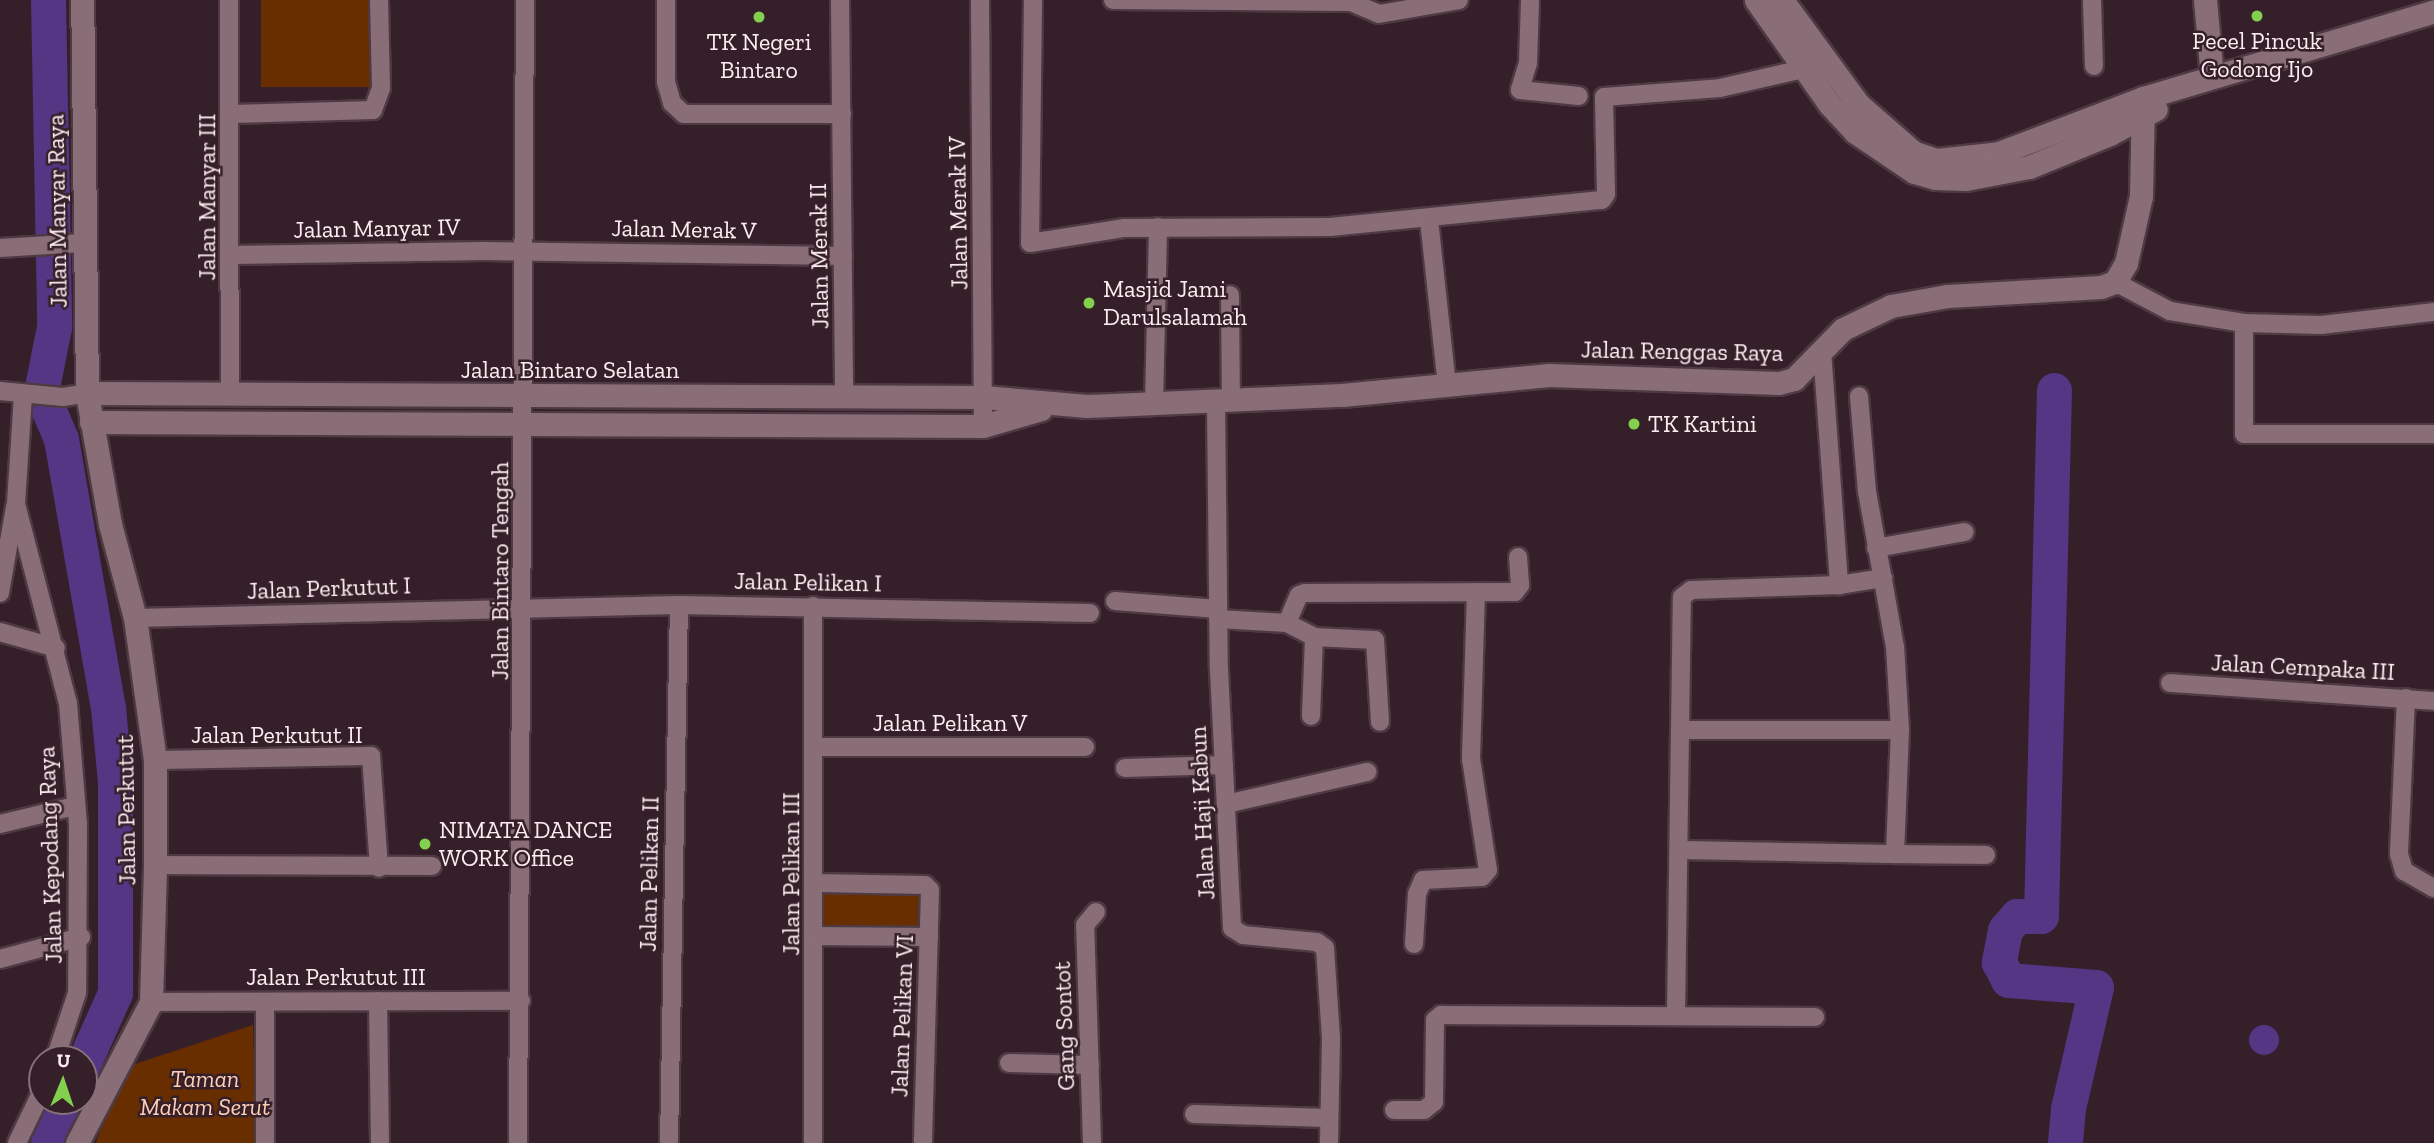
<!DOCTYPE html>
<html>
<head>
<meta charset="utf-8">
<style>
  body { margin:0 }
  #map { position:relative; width:2434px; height:1143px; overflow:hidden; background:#351f28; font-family:"Zilla Slab",serif }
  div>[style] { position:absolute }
  .green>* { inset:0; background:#692e00; transform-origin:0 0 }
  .water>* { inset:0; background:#543685 }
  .round { border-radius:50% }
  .river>* { height:35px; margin:-17.5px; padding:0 17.5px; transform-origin:17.5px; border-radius:17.5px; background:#543685 }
  .roads { filter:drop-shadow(2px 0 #4e3a43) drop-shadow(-2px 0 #4e3a43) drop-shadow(0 2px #4e3a43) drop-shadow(0 -2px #4e3a43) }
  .minor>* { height:18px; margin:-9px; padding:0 9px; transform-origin:9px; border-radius:9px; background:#896e77 }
  .tertiary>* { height:23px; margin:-11.5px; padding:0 11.5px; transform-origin:11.5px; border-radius:11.5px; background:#896e77 }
  .dots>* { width:19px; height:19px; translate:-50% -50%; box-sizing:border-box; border:4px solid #351f28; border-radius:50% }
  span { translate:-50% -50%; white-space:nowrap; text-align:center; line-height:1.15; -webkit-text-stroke:5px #351f28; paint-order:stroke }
  .poi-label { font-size:24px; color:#fdedf3 }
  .left { translate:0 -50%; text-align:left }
  .street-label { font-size:24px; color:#fdedf3 }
  .park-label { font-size:24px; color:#ffd0b6; font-style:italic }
  .north { position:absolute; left:28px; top:1045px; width:70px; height:70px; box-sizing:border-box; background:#351f28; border:2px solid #857179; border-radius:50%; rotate:2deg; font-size:19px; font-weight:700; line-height:28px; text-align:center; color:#fdedf3 }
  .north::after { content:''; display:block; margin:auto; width:24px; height:32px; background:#83d04e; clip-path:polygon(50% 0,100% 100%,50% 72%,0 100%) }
</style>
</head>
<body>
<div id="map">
  <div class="green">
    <i style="left:261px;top:0;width:124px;height:87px"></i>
    <i style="left:819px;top:890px;width:106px;height:39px"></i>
    <i style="clip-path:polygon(253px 1025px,256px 1143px,96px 1143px,123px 1068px)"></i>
  </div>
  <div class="water">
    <i class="round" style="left:2249px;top:1025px;width:30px;height:30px"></i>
  </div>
  <div class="river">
    <i style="left:48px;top:0;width:327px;rotate:88.9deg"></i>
    <i style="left:54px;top:327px;width:66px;rotate:101.3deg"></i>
    <i style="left:41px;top:392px;width:51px;rotate:66.9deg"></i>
    <i style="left:61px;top:439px;width:272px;rotate:80.1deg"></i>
    <i style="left:108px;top:707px;width:75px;rotate:84.7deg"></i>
    <i style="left:115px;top:782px;width:211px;rotate:90deg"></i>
    <i style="left:115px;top:993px;width:76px;rotate:114.2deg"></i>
    <i style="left:2054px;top:390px;width:526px;rotate:91.42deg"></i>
    <i style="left:2041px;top:916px;width:24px;rotate:180deg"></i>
    <i style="left:2017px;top:916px;width:18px;rotate:131deg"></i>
    <i style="left:2005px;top:930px;width:33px;rotate:101deg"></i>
    <i style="left:1999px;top:962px;width:20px;rotate:63deg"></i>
    <i style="left:2008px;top:980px;width:88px;rotate:4.5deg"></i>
    <i style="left:2096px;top:987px;width:124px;rotate:103deg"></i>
    <i style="left:2068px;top:1108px;width:35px;rotate:95deg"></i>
    <i style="left:48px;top:1143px;width:46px;rotate:-65.7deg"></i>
  </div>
  <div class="roads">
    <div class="minor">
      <i style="left:229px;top:0;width:395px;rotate:89.9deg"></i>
      <i style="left:666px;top:0;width:82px;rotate:90deg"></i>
      <i style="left:666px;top:82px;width:22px;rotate:74deg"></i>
      <i style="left:672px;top:103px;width:16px;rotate:43deg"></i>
      <i style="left:684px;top:114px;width:158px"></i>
      <i style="left:840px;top:0;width:397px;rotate:89.4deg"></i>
      <i style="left:980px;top:0;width:426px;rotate:89.6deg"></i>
      <i style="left:1033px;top:0;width:243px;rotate:90.7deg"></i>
      <i style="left:1030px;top:243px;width:96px;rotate:-9deg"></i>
      <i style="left:1125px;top:228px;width:205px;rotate:-0.3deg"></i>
      <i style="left:1330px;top:227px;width:273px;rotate:-5.7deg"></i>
      <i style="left:1602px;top:200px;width:7px;rotate:-56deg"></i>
      <i style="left:1606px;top:194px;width:97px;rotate:-91.2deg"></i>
      <i style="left:1604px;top:97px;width:116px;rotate:-4.4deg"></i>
      <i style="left:1720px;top:88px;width:89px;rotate:-12.9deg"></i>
      <i style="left:1113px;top:0;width:238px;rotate:0.5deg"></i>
      <i style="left:1351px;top:2px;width:30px;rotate:23deg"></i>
      <i style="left:1379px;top:14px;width:81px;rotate:-9.9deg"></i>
      <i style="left:1530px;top:0;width:63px;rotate:91.8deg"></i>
      <i style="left:1528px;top:63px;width:28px;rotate:107deg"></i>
      <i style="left:1520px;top:90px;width:59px;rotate:5.8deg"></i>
      <i style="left:2092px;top:0;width:66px;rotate:88.3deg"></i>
      <i style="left:232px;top:114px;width:141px;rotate:-1.6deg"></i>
      <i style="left:373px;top:110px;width:23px;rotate:-70deg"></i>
      <i style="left:381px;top:88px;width:88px;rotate:-91.3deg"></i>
      <i style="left:1429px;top:220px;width:168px;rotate:83.8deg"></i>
      <i style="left:0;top:248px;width:82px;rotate:-3.5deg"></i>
      <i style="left:232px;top:255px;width:251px;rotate:-0.9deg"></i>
      <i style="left:483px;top:251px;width:360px;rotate:0.8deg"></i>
      <i style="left:2115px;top:282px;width:62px;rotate:27.8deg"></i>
      <i style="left:2170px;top:311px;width:75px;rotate:9.2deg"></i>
      <i style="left:2244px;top:323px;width:77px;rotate:1.5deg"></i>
      <i style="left:2321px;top:325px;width:114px;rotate:-6.6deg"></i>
      <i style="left:1230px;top:295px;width:106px;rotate:89.5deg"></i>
      <i style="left:2244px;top:323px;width:111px;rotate:90deg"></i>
      <i style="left:2244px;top:434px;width:190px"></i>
      <i style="left:1822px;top:351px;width:235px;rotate:85.8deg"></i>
      <i style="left:0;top:391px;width:63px;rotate:5.4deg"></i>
      <i style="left:63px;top:397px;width:24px;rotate:-9deg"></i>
      <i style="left:23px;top:395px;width:109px;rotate:93.7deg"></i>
      <i style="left:16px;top:504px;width:206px;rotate:75.4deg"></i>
      <i style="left:68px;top:703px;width:121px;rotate:85.3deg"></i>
      <i style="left:78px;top:824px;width:169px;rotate:90.3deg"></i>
      <i style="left:77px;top:993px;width:70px;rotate:108.4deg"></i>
      <i style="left:1216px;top:402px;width:268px;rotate:89.4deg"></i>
      <i style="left:1219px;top:670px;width:258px;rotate:87.1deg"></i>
      <i style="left:1232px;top:928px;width:13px;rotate:32deg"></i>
      <i style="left:1243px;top:935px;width:74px;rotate:5.4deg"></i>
      <i style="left:1317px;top:942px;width:10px;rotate:37deg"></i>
      <i style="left:1325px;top:948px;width:90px;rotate:86.2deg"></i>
      <i style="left:1331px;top:1038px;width:105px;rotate:91.1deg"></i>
      <i style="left:1154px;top:405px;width:178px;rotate:-88.7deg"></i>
      <i style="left:1876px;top:548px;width:90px;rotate:-10.2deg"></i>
      <i style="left:0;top:593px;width:87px;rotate:-80.1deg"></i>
      <i style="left:1115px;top:601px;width:103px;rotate:4.4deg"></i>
      <i style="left:813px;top:606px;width:537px;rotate:90deg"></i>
      <i style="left:135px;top:618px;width:544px;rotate:-1.37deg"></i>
      <i style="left:679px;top:605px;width:411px;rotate:1.1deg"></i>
      <i style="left:1218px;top:619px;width:69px;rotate:3.3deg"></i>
      <i style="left:1287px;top:623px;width:30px;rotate:-67deg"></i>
      <i style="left:1299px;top:595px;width:6px;rotate:-18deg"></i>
      <i style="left:1305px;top:593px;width:210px;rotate:-0.3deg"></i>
      <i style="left:1515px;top:592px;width:9px;rotate:-54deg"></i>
      <i style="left:1520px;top:585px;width:28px;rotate:-94deg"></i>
      <i style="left:1287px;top:623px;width:30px;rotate:27deg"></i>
      <i style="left:1314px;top:637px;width:61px;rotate:2.8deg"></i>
      <i style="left:1375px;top:640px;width:82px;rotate:86.5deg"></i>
      <i style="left:0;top:632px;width:58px;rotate:15.9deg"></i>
      <i style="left:2170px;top:683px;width:265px;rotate:3.9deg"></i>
      <i style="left:2406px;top:698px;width:156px;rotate:92.6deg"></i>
      <i style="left:2399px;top:854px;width:18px;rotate:74deg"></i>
      <i style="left:2404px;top:871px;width:34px;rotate:30deg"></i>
      <i style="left:1311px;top:716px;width:79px;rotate:-87.8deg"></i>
      <i style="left:1682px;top:730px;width:218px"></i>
      <i style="left:814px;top:747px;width:271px"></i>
      <i style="left:155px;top:760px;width:216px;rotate:-1.1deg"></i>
      <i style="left:371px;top:756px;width:112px;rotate:85.9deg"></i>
      <i style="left:1125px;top:768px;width:99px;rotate:-1.7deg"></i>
      <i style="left:1226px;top:804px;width:145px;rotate:-12.8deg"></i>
      <i style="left:0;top:824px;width:77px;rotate:-13.5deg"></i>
      <i style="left:1679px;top:850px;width:216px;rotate:1.1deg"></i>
      <i style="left:1895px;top:854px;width:124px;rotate:-87.7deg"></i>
      <i style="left:1900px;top:730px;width:83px;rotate:-93.4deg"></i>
      <i style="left:1895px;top:647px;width:158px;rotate:-100.2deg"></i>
      <i style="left:1867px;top:492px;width:96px;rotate:-94.8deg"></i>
      <i style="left:1895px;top:854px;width:91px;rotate:0.6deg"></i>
      <i style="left:155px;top:865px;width:277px;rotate:0.2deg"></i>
      <i style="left:816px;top:883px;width:109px;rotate:1.1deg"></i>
      <i style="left:925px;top:885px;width:7px;rotate:45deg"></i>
      <i style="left:930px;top:890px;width:253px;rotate:91.6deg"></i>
      <i style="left:816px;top:936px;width:113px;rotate:0.5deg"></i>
      <i style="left:1414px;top:944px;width:50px;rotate:-86.6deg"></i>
      <i style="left:1417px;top:894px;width:15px;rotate:-67deg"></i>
      <i style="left:1423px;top:880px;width:59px;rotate:-2.9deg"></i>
      <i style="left:1482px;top:877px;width:9px;rotate:-49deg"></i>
      <i style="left:1488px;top:870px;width:112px;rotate:-98.7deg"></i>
      <i style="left:1471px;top:759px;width:167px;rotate:-88.3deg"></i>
      <i style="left:0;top:959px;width:84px;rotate:-15.2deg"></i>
      <i style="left:378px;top:1001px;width:142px;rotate:89.2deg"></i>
      <i style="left:151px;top:1002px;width:370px;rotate:-0.2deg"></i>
      <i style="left:265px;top:1002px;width:141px;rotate:90deg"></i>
      <i style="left:1676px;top:1016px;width:419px;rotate:-89.2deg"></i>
      <i style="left:1682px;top:597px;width:11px;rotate:-38deg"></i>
      <i style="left:1691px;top:590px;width:148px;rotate:-1.9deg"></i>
      <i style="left:1839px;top:585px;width:45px;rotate:-9deg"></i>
      <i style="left:1009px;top:1063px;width:81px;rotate:1.4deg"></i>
      <i style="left:1394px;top:1110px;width:30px"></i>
      <i style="left:1424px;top:1110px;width:13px;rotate:-39deg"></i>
      <i style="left:1434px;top:1102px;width:82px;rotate:-89.3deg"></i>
      <i style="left:1435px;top:1020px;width:8px;rotate:-40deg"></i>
      <i style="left:1441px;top:1015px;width:374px;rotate:0.3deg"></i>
      <i style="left:1194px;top:1114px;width:135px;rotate:1.7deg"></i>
      <i style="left:17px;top:1143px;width:58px;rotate:-64.3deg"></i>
      <i style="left:518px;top:1143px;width:1143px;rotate:-89.65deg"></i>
      <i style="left:669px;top:1143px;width:538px;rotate:-88.94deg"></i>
      <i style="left:1092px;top:1143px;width:218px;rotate:-91.8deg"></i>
      <i style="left:1085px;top:925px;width:17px;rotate:-50deg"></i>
    </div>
    <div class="tertiary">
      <i style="left:1756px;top:0;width:128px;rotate:54.8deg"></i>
      <i style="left:1830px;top:105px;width:37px;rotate:47deg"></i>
      <i style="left:1855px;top:132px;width:71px;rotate:34.1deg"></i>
      <i style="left:1914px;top:172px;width:22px;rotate:16deg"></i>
      <i style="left:1935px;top:178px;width:31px;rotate:2deg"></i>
      <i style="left:1966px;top:179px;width:64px;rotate:-10.8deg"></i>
      <i style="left:2029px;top:167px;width:87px;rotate:-22.2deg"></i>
      <i style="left:2110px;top:134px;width:52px;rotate:-28.5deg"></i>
      <i style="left:1782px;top:0;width:129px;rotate:53.8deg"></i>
      <i style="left:1858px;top:104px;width:73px;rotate:41.1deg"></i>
      <i style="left:1913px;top:152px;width:24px;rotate:19deg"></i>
      <i style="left:1936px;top:160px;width:63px;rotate:-6.3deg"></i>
      <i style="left:1999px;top:153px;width:154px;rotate:-20.9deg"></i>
      <i style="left:2143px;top:98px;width:304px;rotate:-16.6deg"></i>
      <i style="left:2205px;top:0;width:77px;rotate:84.8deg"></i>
      <i style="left:87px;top:393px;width:897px;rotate:0.26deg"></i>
      <i style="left:984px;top:397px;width:103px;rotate:5deg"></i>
      <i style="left:1087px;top:406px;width:255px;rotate:-2.5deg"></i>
      <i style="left:1342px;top:395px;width:208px;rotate:-5.5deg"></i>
      <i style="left:1549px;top:375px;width:230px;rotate:2deg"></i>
      <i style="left:1779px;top:383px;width:16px;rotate:-15deg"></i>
      <i style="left:1794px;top:379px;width:70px;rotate:-45.6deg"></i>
      <i style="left:1843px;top:329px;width:53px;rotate:-25.6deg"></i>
      <i style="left:1891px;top:306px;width:58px;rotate:-10deg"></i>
      <i style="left:1948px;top:296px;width:153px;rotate:-3.4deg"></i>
      <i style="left:2101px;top:287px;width:15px;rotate:-20deg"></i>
      <i style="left:2115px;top:282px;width:22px;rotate:-60deg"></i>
      <i style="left:2126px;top:263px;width:69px;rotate:-77.4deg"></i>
      <i style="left:2141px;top:196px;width:98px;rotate:-88.8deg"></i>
      <i style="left:91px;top:422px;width:892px;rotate:0.26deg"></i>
      <i style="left:983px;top:426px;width:60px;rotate:-16.3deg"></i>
      <i style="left:77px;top:1143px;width:159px;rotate:-62.3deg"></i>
      <i style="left:151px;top:1002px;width:137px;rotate:-88.3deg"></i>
      <i style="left:155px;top:865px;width:105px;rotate:-90deg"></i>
      <i style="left:155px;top:760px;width:143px;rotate:-98deg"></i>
      <i style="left:135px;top:618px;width:97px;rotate:-104.9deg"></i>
      <i style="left:110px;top:524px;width:133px;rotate:-100deg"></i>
      <i style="left:87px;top:393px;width:393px;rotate:-90.7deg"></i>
    </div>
  </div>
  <div class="dots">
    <i style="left:2257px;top:16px;background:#83d04e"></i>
    <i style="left:759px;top:17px;background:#83d04e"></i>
    <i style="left:1089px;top:303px;background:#83d04e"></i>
    <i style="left:1634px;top:424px;background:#83d04e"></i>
    <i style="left:425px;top:844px;background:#83d04e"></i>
  </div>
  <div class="poi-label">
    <span style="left:2257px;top:55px">Pecel Pincuk<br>Godong Ijo</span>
    <span style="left:759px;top:56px">TK Negeri<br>Bintaro</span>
    <span class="left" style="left:1103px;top:303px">Masjid Jami<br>Darulsalamah</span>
    <span class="left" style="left:1648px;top:424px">TK Kartini</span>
    <span class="left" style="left:439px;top:844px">NIMATA DANCE<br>WORK Office</span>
  </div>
  <div class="street-label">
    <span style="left:207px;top:197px;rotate:-90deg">Jalan Manyar III</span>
    <span style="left:57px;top:211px;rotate:-91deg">Jalan Manyar Raya</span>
    <span style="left:958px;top:213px;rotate:-91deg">Jalan Merak IV</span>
    <span style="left:377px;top:228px;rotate:-1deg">Jalan Manyar IV</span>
    <span style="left:684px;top:229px;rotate:1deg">Jalan Merak V</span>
    <span style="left:819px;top:256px;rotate:-91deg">Jalan Merak II</span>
    <span style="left:1682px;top:351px;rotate:1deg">Jalan Renggas Raya</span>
    <span style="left:570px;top:370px">Jalan Bintaro Selatan</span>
    <span style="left:500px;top:571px;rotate:-90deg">Jalan Bintaro Tengah</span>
    <span style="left:808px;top:582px;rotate:1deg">Jalan Pelikan I</span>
    <span style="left:329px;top:588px;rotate:-2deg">Jalan Perkutut I</span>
    <span style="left:2303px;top:667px;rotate:3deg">Jalan Cempaka III</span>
    <span style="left:950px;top:723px">Jalan Pelikan V</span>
    <span style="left:277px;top:735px">Jalan Perkutut II</span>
    <span style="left:126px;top:810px;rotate:-91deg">Jalan Perkutut</span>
    <span style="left:1202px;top:813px;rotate:-93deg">Jalan Haji Kabun</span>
    <span style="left:50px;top:855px;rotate:-92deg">Jalan Kepodang Raya</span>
    <span style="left:649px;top:874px;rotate:-89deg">Jalan Pelikan II</span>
    <span style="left:791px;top:874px;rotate:-90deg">Jalan Pelikan III</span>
    <span style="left:336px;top:977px">Jalan Perkutut III</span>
    <span style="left:902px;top:1016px;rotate:-88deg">Jalan Pelikan VI</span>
    <span style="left:1064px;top:1026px;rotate:-92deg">Gang Sontot</span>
  </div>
  <div class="park-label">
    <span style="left:205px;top:1093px">Taman<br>Makam Serut</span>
  </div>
  <div class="north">U</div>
</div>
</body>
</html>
